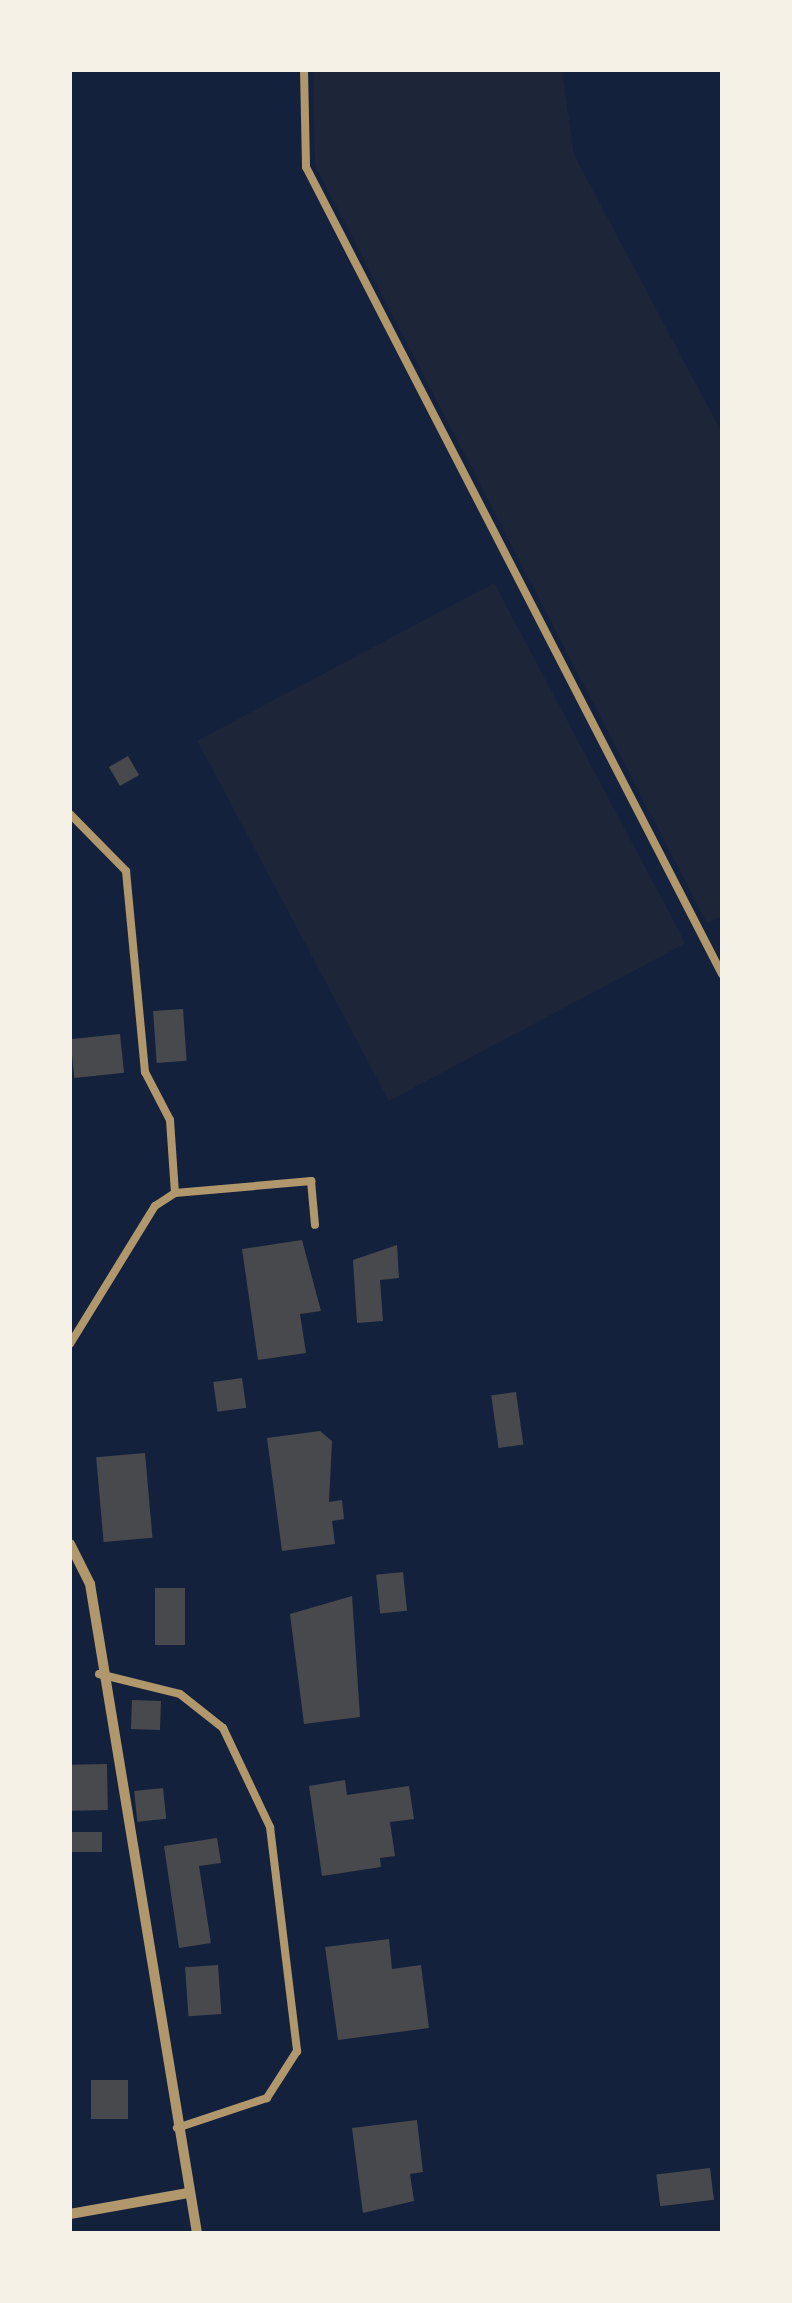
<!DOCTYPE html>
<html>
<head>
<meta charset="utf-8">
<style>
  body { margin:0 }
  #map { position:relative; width:792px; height:2303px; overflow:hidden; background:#14213d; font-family:"Exo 2",sans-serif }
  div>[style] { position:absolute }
  .green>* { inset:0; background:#1d2539; transform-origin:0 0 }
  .building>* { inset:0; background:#48494c; transform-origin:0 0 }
  .service>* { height:8px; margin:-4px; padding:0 4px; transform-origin:4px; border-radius:4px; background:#b1986c }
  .minor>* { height:10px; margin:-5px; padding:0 5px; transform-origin:5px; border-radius:5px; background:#b1986c }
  span { translate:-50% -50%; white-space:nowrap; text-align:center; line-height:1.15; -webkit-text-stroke:9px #f6f1e7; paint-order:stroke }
  .frame { position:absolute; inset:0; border:72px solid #f6f1e7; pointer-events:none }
</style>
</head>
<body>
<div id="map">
  <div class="green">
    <i style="clip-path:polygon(313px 70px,562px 70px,574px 155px,722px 433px,722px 916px,707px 923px,315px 165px)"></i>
    <i style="left:494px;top:583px;width:408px;height:336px;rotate:62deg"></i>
  </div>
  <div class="building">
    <i style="left:128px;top:756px;width:22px;height:22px;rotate:60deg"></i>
    <i style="left:183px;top:1009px;width:52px;height:30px;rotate:86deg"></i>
    <i style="left:120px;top:1034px;width:39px;height:50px;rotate:84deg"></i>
    <i style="clip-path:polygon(302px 1240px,321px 1311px,300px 1314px,306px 1353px,258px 1360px,242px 1249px)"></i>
    <i style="clip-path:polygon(397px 1245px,399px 1278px,380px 1280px,383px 1321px,357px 1323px,353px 1260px)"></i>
    <i style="left:242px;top:1378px;width:30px;height:29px;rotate:82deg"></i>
    <i style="left:516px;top:1392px;width:53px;height:25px;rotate:82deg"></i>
    <i style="clip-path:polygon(320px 1431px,332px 1441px,329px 1502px,342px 1500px,344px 1519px,332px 1521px,335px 1544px,282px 1551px,267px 1438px)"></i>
    <i style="left:145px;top:1453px;width:85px;height:49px;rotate:85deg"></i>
    <i style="left:403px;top:1572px;width:39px;height:27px;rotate:84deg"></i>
    <i style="left:185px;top:1588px;width:57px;height:30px;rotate:90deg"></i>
    <i style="clip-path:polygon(352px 1596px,360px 1717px,304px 1724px,290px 1614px)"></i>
    <i style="left:132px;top:1700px;width:29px;height:29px;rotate:2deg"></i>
    <i style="left:107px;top:1764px;width:46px;height:37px;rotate:89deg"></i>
    <i style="clip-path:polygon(345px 1780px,347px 1795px,409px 1786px,414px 1819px,390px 1822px,395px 1856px,380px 1858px,381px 1867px,322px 1876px,309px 1786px)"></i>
    <i style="left:163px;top:1788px;width:31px;height:29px;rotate:84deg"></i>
    <i style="left:70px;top:1832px;width:32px;height:20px"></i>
    <i style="clip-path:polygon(217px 1838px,221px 1863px,199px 1866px,211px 1943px,179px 1948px,164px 1846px)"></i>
    <i style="clip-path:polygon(389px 1939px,392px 1969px,421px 1965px,429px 2028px,338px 2040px,325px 1947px)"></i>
    <i style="left:218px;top:1965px;width:49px;height:33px;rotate:86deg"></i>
    <i style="left:91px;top:2080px;width:37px;height:39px"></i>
    <i style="clip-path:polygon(417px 2120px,423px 2172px,410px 2174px,414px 2201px,363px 2213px,352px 2128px)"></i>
    <i style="left:710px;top:2168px;width:32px;height:54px;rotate:83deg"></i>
  </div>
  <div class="service">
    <i style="left:304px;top:70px;width:97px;rotate:88.8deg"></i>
    <i style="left:306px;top:167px;width:908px;rotate:62.73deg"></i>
    <i style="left:70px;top:814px;width:80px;rotate:45.5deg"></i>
    <i style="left:126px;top:871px;width:202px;rotate:84.6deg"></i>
    <i style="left:145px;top:1072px;width:54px;rotate:62.5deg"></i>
    <i style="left:170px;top:1120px;width:73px;rotate:86.1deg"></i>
    <i style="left:70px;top:1344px;width:162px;rotate:-58.4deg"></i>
    <i style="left:155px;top:1206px;width:24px;rotate:-33deg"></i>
    <i style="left:175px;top:1193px;width:137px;rotate:-5deg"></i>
    <i style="left:311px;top:1181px;width:44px;rotate:84.8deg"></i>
    <i style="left:99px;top:1674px;width:83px;rotate:13.9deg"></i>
    <i style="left:180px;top:1694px;width:55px;rotate:38.3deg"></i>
    <i style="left:223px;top:1728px;width:110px;rotate:64.6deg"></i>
    <i style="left:270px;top:1827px;width:226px;rotate:83.1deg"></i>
    <i style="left:297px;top:2051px;width:56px;rotate:122.6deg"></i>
    <i style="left:267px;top:2098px;width:95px;rotate:161.6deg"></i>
  </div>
  <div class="minor">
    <i style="left:70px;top:1544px;width:45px;rotate:63.4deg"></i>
    <i style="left:90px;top:1584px;width:658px;rotate:80.64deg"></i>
    <i style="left:70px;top:2214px;width:120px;rotate:-10.1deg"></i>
  </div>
  <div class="frame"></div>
</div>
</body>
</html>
